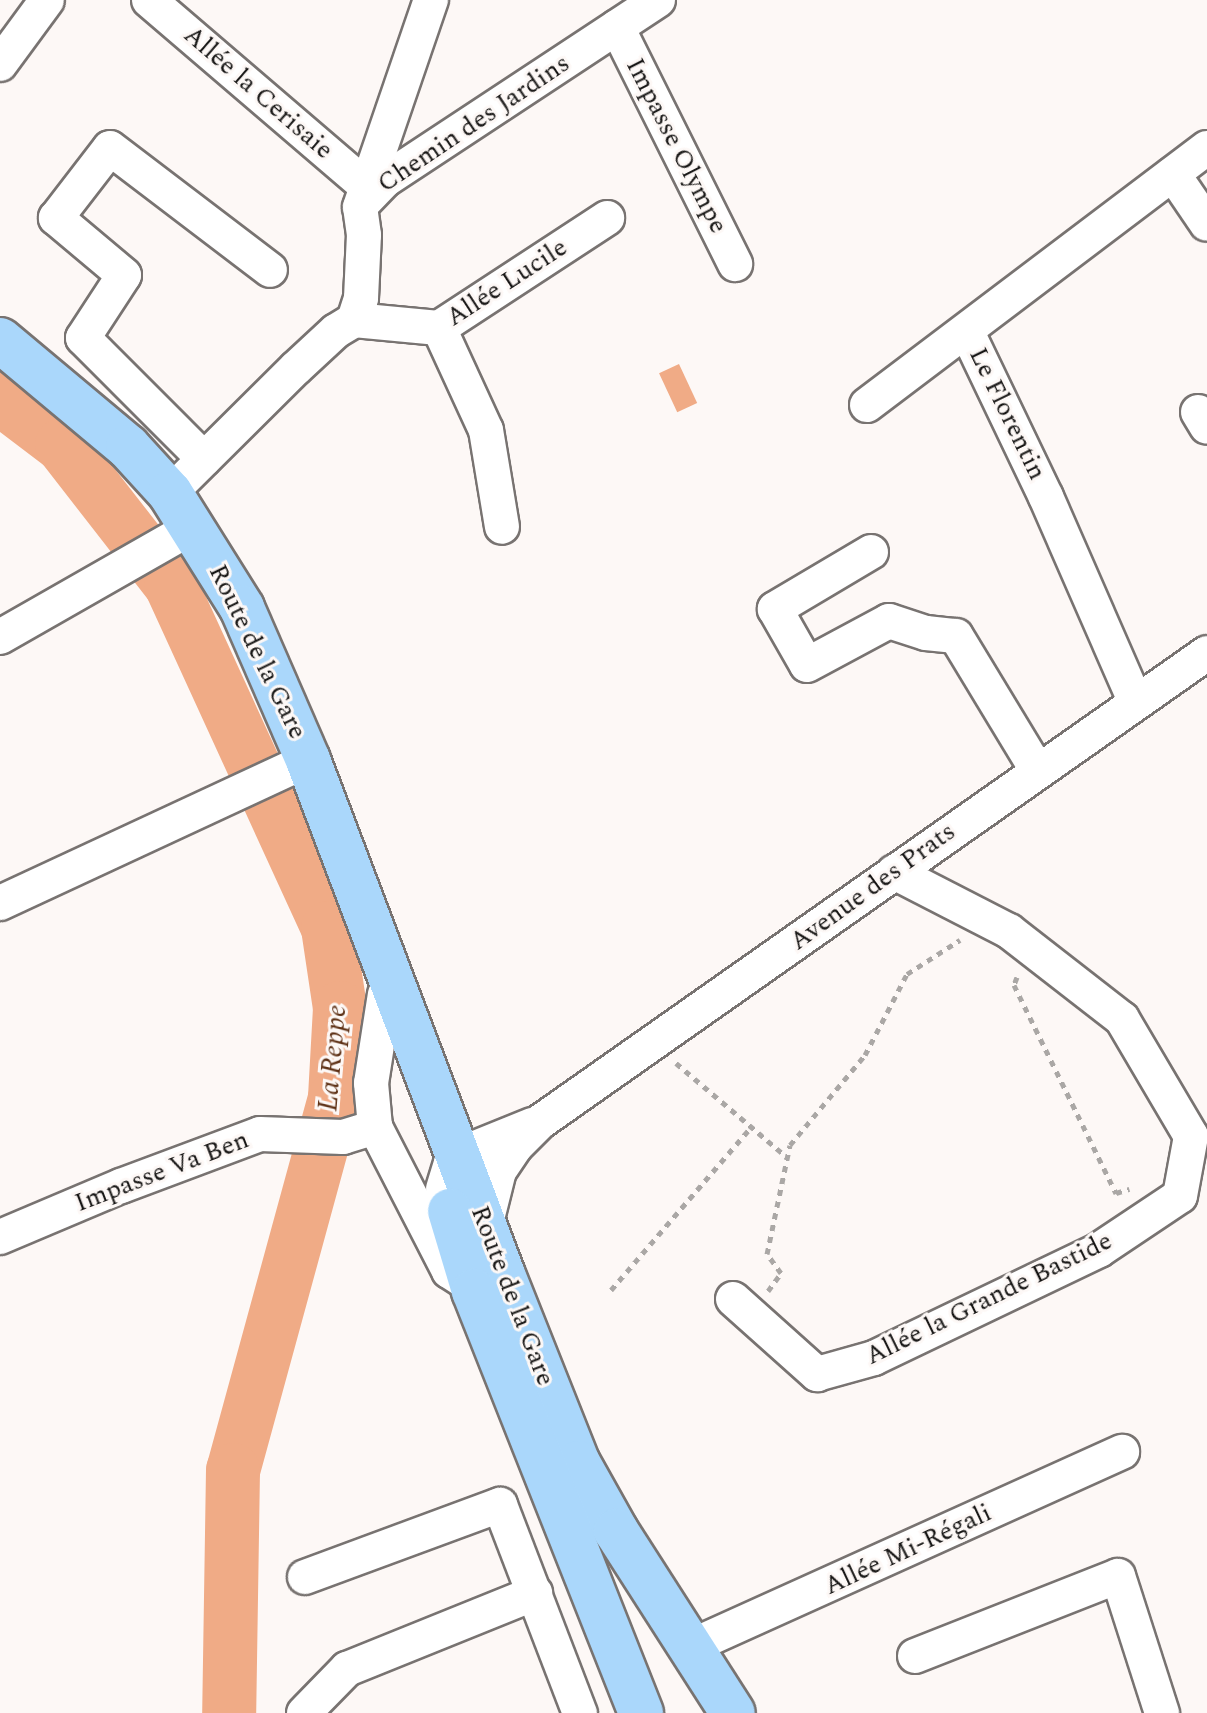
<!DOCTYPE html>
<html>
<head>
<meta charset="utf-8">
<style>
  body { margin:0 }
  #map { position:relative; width:1207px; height:1713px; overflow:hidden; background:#fdf8f6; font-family:Spectral,serif }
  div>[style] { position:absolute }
  .water>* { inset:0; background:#f0ab86; transform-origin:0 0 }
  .river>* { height:54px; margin:-27px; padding:0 27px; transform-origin:27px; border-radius:27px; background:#f0ab86 }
  .path>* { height:5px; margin-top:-2.5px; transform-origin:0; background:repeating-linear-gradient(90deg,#aaa7a5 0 6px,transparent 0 12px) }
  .roads { filter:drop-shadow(2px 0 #787371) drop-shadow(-2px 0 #787371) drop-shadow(0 2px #787371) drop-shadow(0 -2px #787371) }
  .minor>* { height:34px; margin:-17px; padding:0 17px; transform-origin:17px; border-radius:17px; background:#fff }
  .major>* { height:44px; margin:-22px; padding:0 22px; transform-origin:22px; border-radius:22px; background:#aad7fb }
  span { translate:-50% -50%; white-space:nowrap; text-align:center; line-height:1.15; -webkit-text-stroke:6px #fdf8f6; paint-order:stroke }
  .street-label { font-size:26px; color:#171615 }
  .water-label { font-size:28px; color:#5e3116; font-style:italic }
</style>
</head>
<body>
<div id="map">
  <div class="water">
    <i style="left:679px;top:364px;width:43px;height:22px;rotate:65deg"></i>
  </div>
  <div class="river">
    <i style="left:0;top:398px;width:78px;rotate:37.2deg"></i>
    <i style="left:62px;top:445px;width:177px;rotate:52.1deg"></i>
    <i style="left:171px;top:585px;width:377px;rotate:65.4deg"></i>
    <i style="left:328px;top:928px;width:81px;rotate:81.5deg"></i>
    <i style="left:340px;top:1008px;width:90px;rotate:93.2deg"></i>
    <i style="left:335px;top:1098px;width:386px;rotate:105.3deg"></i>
    <i style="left:233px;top:1470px;width:243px;rotate:90.9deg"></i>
  </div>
  <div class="path">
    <i style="left:1017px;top:977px;width:9px;rotate:111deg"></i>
    <i style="left:1014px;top:985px;width:232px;rotate:63.9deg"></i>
    <i style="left:1116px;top:1193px;width:14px;rotate:-17deg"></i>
    <i style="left:676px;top:1063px;width:145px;rotate:40.3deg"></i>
    <i style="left:611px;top:1290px;width:215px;rotate:-49.3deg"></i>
    <i style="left:768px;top:1291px;width:22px;rotate:-54deg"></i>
    <i style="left:781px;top:1273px;width:24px;rotate:-126deg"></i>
    <i style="left:767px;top:1254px;width:111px;rotate:-78.1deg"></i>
    <i style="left:790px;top:1145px;width:117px;rotate:-50.2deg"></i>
    <i style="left:865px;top:1055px;width:91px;rotate:-62.6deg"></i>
    <i style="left:907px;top:974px;width:63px;rotate:-32.7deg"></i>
  </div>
  <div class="roads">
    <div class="minor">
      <i style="left:149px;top:0;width:286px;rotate:40.6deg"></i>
      <i style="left:617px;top:27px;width:265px;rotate:63.5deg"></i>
      <i style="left:0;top:64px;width:79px;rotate:-53.7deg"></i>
      <i style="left:1173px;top:174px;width:60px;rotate:55.8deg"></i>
      <i style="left:362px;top:204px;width:33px;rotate:-46deg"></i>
      <i style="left:385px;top:180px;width:327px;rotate:-33.4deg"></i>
      <i style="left:354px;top:320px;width:85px;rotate:5.4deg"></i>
      <i style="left:439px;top:328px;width:201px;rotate:-33.2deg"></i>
      <i style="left:439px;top:328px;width:112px;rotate:65.3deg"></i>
      <i style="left:486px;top:430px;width:98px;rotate:80.6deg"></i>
      <i style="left:967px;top:332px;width:183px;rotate:64.4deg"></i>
      <i style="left:1046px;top:497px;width:223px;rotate:66.4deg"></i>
      <i style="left:867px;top:405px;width:426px;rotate:-37.1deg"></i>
      <i style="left:1198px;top:412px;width:17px;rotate:59deg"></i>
      <i style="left:204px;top:459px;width:171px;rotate:-135deg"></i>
      <i style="left:83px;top:338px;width:75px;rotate:-56.9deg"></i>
      <i style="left:124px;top:275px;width:89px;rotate:-140deg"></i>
      <i style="left:56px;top:218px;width:88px;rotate:-52.4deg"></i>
      <i style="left:110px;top:148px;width:201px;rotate:37.3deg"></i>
      <i style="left:170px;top:493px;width:177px;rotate:-44.8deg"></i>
      <i style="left:296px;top:368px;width:54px;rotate:-42.8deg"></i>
      <i style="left:336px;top:331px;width:21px;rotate:-31deg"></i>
      <i style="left:354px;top:320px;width:23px;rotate:-72deg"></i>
      <i style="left:361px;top:298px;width:63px;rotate:-87.3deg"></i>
      <i style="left:364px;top:235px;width:28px;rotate:-98deg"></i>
      <i style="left:360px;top:207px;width:219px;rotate:-71.1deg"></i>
      <i style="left:871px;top:552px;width:112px;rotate:149.3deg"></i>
      <i style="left:775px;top:609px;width:64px;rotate:60.3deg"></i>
      <i style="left:807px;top:665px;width:93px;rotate:-28.2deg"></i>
      <i style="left:889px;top:621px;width:39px;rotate:18deg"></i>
      <i style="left:926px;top:633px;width:30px;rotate:6deg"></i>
      <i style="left:956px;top:636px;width:157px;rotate:58.8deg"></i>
      <i style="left:0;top:637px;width:222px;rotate:-29.7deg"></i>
      <i style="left:0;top:903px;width:340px;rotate:-24.9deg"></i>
      <i style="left:385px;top:994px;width:90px;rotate:98.9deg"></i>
      <i style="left:371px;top:1083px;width:44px;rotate:84.8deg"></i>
      <i style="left:375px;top:1127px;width:162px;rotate:62.8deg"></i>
      <i style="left:449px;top:1271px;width:24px;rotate:33deg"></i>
      <i style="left:443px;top:1189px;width:27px;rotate:-73deg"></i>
      <i style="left:451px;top:1163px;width:11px;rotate:-49deg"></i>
      <i style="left:458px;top:1155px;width:80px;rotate:-22.1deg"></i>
      <i style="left:485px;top:1227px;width:58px;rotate:-76deg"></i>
      <i style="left:499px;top:1171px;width:29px;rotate:-56deg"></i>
      <i style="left:515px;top:1147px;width:35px;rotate:-45deg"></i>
      <i style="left:540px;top:1122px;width:815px;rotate:-35.11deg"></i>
      <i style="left:0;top:1237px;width:131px;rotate:-22.9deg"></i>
      <i style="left:121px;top:1186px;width:148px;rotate:-20.5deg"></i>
      <i style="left:260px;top:1134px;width:83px;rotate:2.1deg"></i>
      <i style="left:343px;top:1137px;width:34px;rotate:-17deg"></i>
      <i style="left:733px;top:1299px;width:113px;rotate:41.8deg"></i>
      <i style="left:817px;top:1374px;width:59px;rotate:-15.7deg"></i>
      <i style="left:874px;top:1358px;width:250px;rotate:-25.6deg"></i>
      <i style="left:1099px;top:1250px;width:97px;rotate:-33.7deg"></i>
      <i style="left:1180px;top:1196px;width:61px;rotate:-79.6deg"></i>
      <i style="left:1191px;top:1136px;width:136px;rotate:-120.5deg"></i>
      <i style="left:1122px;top:1019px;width:143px;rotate:-142.1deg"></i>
      <i style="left:1009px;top:931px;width:129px;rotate:-152.8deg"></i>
      <i style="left:305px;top:1577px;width:208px;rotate:-20.3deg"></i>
      <i style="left:500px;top:1505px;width:223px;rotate:69deg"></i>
      <i style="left:692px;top:1646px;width:472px;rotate:-24.3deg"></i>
      <i style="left:915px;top:1656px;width:218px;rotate:-21.5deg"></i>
      <i style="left:1118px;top:1576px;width:144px;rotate:72.2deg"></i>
      <i style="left:304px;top:1713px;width:62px;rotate:-45.7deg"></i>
      <i style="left:347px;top:1669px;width:203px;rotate:-22deg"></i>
    </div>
    <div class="major">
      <i style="left:0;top:340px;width:167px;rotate:39.9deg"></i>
      <i style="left:128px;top:447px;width:62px;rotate:47.6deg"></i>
      <i style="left:170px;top:493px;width:136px;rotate:57.9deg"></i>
      <i style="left:242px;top:608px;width:166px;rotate:66.5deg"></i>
      <i style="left:308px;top:760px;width:551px;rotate:69.26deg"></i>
      <i style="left:503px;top:1275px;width:202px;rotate:68.3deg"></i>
      <i style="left:578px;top:1463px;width:78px;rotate:60.8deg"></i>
      <i style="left:616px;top:1531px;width:216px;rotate:57.3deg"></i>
      <i style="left:450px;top:1211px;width:84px;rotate:73.3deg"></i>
      <i style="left:474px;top:1291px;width:454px;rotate:68.4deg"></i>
    </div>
  </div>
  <div class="street-label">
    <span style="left:258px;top:93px;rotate:41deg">Allée la Cerisaie</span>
    <span style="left:474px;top:124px;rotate:-34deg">Chemin des Jardins</span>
    <span style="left:676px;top:146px;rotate:63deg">Impasse Olympe</span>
    <span style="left:507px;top:283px;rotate:-33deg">Allée Lucile</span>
    <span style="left:1007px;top:414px;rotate:64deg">Le Florentin</span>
    <span style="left:257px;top:652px;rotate:64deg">Route de la Gare</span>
    <span style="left:873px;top:887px;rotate:-36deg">Avenue des Prats</span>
    <span style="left:162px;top:1172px;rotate:-21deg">Impasse Va Ben</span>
    <span style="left:512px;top:1296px;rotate:69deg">Route de la Gare</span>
    <span style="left:989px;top:1299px;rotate:-26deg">Allée la Grande Bastide</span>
    <span style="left:908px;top:1550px;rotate:-25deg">Allée Mi-Régali</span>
  </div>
  <div class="water-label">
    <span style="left:333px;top:1058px;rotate:-85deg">La Reppe</span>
  </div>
</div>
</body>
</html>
